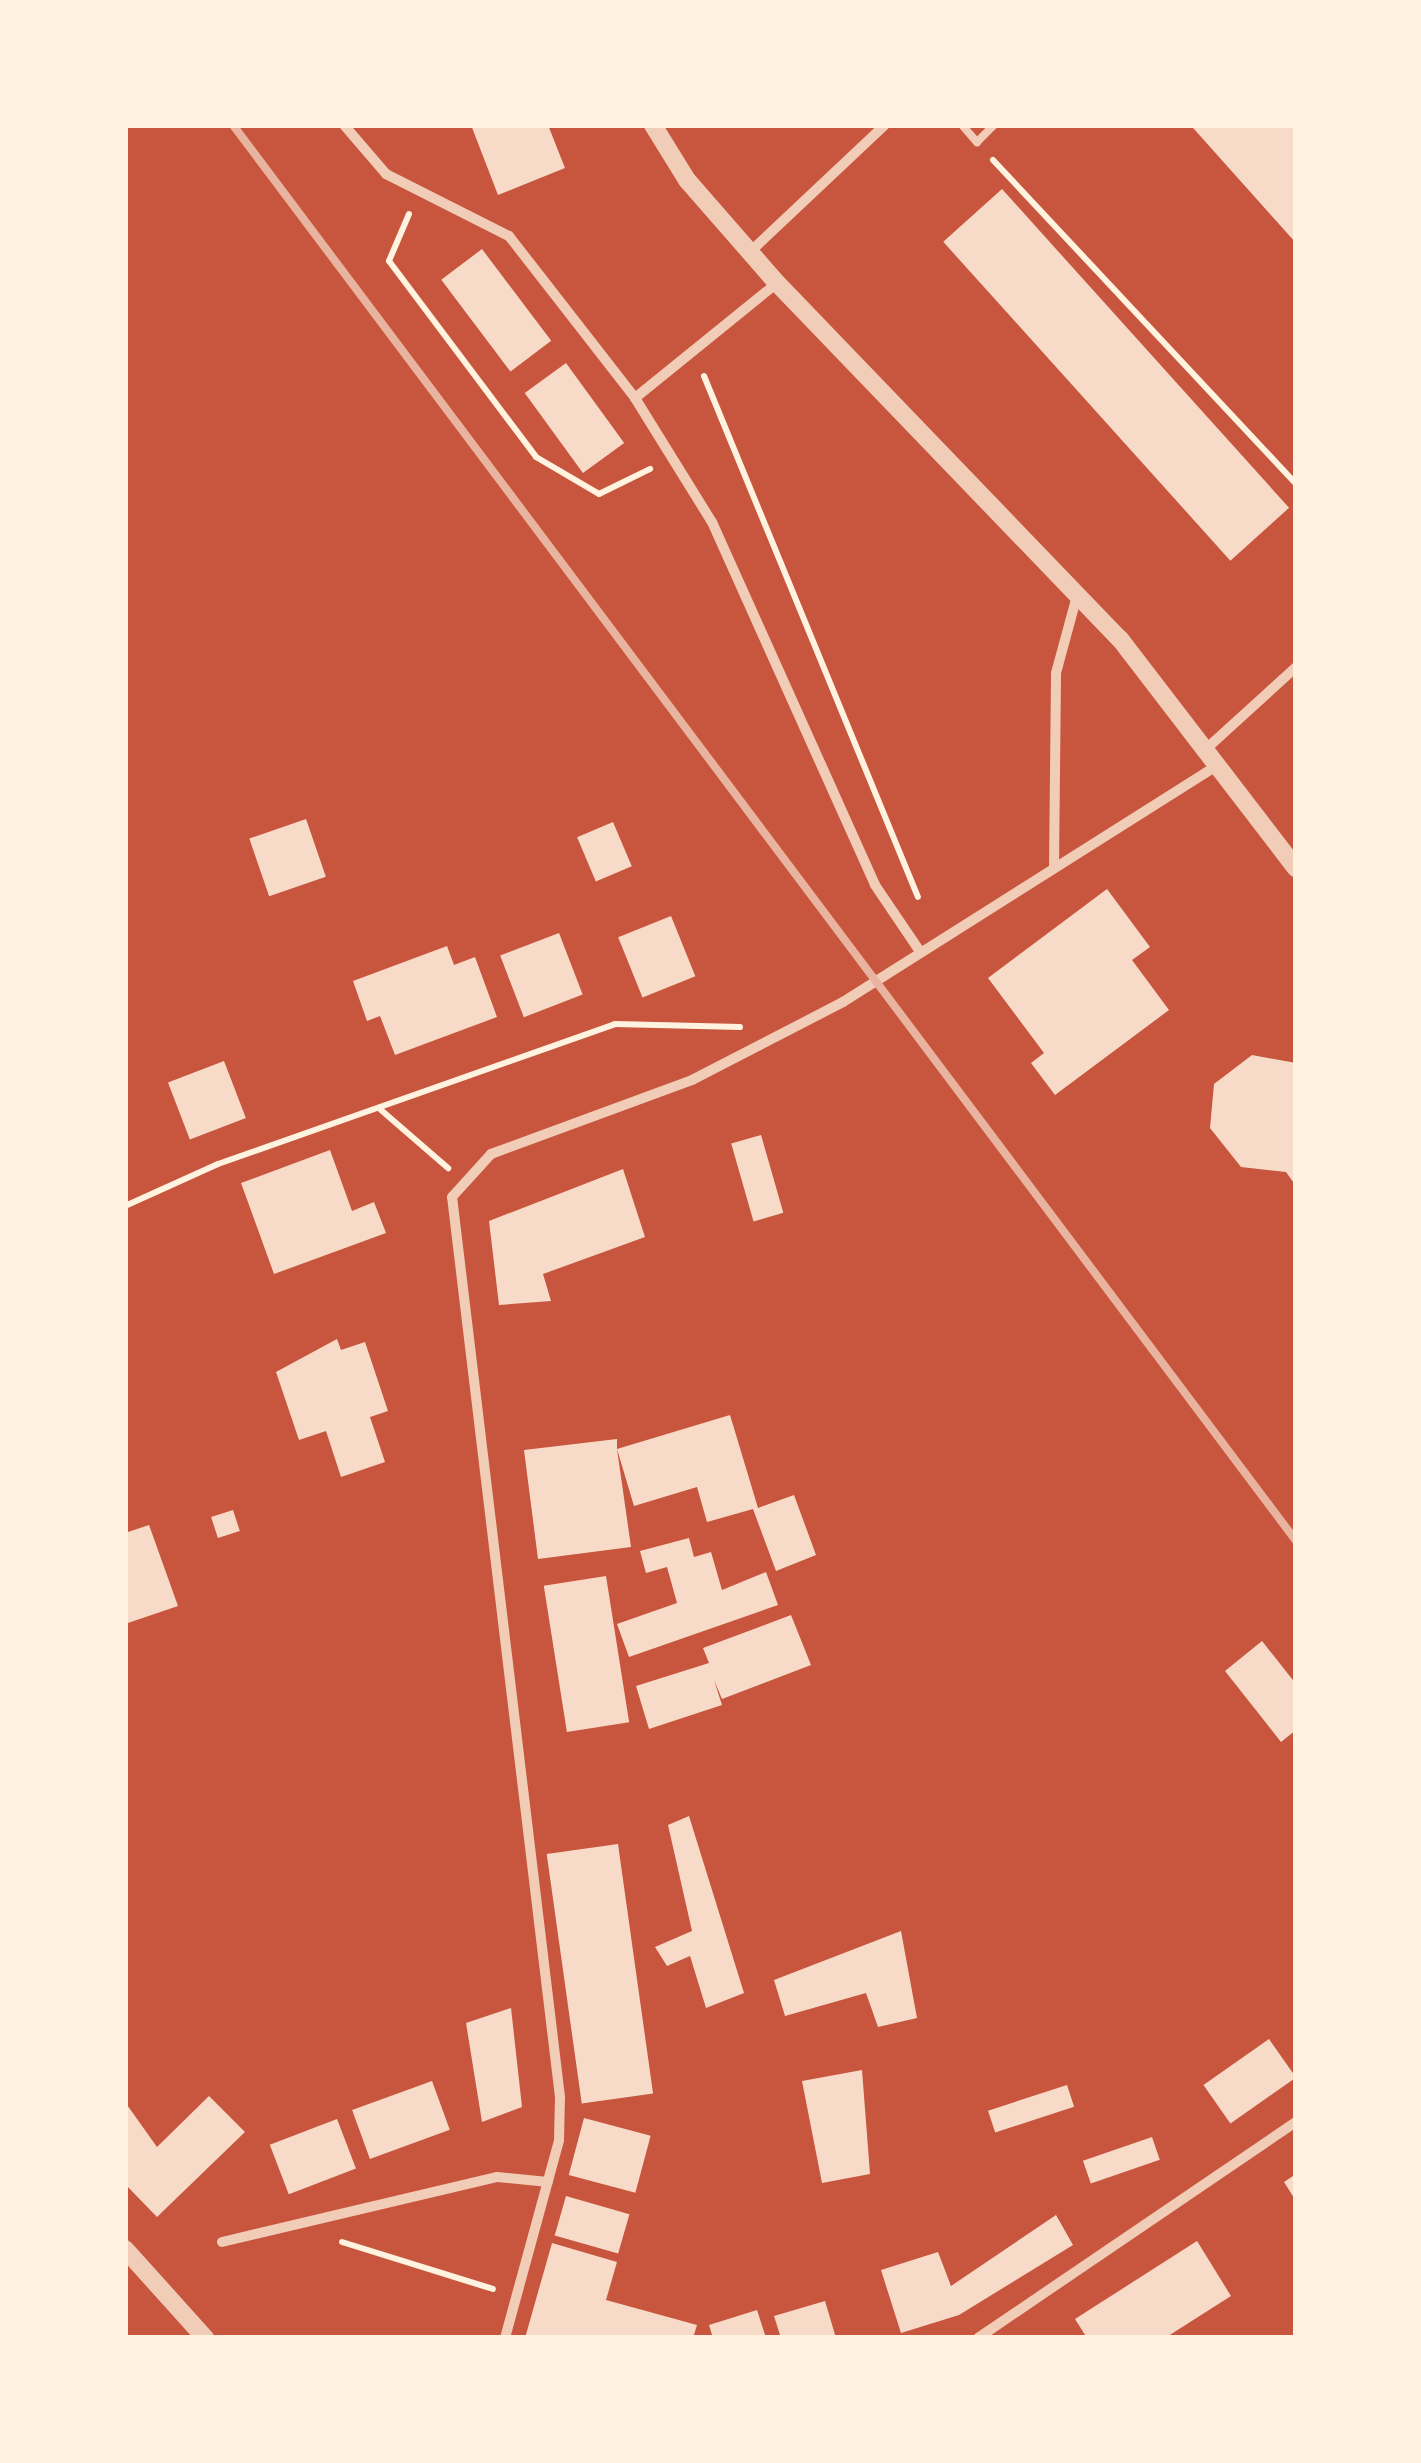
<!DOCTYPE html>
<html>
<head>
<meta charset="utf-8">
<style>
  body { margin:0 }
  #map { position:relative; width:1421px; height:2463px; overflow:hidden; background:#c8553d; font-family:"IBM Plex Serif",serif }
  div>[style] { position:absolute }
  .building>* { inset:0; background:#f7dbc8; transform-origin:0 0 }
  .path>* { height:6px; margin:-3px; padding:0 3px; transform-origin:3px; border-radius:3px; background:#fff3e0 }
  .service>* { height:8px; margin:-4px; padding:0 4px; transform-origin:4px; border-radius:4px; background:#f1ccb7 }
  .minor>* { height:10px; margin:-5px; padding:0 5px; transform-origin:5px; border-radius:5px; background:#f1ccb7 }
  .tertiary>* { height:18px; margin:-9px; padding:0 9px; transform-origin:9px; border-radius:9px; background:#f1ccb7 }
  .rail>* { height:8px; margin:-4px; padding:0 4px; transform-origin:4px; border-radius:4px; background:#e9b49f }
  span { translate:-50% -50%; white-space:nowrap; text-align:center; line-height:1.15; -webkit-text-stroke:10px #fff3e0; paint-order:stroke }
  .frame { position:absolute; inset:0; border:128px solid #fff3e0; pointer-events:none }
</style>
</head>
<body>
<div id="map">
  <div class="building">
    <i style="clip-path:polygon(471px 125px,548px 125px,565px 168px,498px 195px)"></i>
    <i style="clip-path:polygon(1190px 125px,1296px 125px,1296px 243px,1194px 129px)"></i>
    <i style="left:1002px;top:189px;width:429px;height:79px;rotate:48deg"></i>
    <i style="left:482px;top:249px;width:115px;height:51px;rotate:53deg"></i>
    <i style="left:566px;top:363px;width:99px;height:51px;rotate:54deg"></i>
    <i style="left:306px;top:819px;width:61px;height:60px;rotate:71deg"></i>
    <i style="left:613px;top:822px;width:48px;height:39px;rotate:67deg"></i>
    <i style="clip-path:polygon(1107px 889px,1150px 947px,1132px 960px,1169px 1010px,1055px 1095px,1031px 1063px,1044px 1053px,988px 978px)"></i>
    <i style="left:671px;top:916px;width:65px;height:57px;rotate:68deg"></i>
    <i style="left:559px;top:933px;width:66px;height:63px;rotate:69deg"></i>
    <i style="clip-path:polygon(447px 946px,454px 965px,475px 957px,497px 1017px,395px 1055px,380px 1016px,367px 1021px,353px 981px)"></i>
    <i style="clip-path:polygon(1252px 1055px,1296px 1063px,1296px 1186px,1286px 1172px,1241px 1167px,1210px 1128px,1214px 1084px)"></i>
    <i style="left:224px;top:1061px;width:61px;height:60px;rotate:69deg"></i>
    <i style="left:761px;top:1135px;width:81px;height:31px;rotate:74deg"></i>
    <i style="clip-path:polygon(330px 1150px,352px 1211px,374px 1202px,386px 1233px,274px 1274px,241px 1183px)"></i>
    <i style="clip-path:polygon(623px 1169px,645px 1237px,543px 1274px,551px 1301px,499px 1305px,489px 1221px)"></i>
    <i style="clip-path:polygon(337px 1339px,341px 1350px,365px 1342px,388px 1411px,370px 1417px,385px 1462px,341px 1477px,326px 1431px,299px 1440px,276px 1372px)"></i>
    <i style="clip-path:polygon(730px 1415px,758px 1508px,794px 1495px,816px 1555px,776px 1571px,753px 1509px,707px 1522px,697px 1487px,634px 1506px,617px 1449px,631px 1547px,538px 1559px,524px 1450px,617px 1439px,617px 1449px)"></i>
    <i style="left:233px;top:1510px;width:22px;height:23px;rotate:72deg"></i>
    <i style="clip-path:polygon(149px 1525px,178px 1606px,125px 1624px,125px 1533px)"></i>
    <i style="clip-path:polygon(689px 1538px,694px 1557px,711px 1552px,722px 1590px,766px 1572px,778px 1605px,629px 1657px,617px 1624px,677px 1603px,667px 1567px,646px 1573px,640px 1551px)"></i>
    <i style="left:606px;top:1576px;width:148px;height:63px;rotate:81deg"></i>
    <i style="clip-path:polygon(791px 1615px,811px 1665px,722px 1699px,714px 1680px,722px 1705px,649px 1729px,636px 1686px,709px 1663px,703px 1648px)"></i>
    <i style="clip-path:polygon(1262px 1641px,1296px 1684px,1296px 1730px,1281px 1742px,1225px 1671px)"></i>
    <i style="clip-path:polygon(689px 1816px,744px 1993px,706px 2008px,690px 1956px,667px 1966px,655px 1947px,692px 1931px,668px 1825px)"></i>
    <i style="left:618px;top:1844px;width:252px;height:72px;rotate:82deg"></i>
    <i style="clip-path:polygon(901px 1931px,917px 2018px,878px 2027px,866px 1993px,785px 2016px,774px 1980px)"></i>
    <i style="clip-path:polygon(511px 2008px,522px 2107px,482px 2122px,466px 2023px)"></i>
    <i style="left:1269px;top:2039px;width:47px;height:80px;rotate:55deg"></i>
    <i style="clip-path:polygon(862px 2070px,870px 2174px,822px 2183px,802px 2081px)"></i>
    <i style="left:432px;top:2081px;width:52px;height:85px;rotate:70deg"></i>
    <i style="left:1067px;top:2085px;width:23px;height:83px;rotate:72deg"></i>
    <i style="clip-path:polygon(209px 2096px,245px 2132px,157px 2217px,125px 2184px,125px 2102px,157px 2147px)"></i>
    <i style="left:584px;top:2118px;width:69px;height:59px;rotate:15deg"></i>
    <i style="left:337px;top:2119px;width:53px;height:72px;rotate:69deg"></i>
    <i style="left:1152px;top:2137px;width:24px;height:73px;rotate:71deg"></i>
    <i style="clip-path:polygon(1296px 2174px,1296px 2201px,1284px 2182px)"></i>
    <i style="left:566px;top:2196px;width:66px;height:41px;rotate:16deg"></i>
    <i style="clip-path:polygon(1056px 2215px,1073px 2245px,959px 2315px,901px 2333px,881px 2270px,938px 2252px,951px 2286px)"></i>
    <i style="clip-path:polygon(1197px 2241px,1231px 2296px,1165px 2338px,1087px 2338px,1075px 2319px)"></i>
    <i style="clip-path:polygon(552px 2243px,617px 2262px,606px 2300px,697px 2325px,693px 2338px,525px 2338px)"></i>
    <i style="clip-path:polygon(825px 2301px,836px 2338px,781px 2338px,774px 2316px)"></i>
    <i style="clip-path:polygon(757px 2310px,766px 2338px,713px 2338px,709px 2325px)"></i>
  </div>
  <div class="path">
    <i style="left:993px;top:160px;width:444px;rotate:46.9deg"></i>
    <i style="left:409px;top:214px;width:51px;rotate:113.1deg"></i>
    <i style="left:389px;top:261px;width:245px;rotate:53.1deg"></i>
    <i style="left:536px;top:457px;width:73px;rotate:30.4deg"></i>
    <i style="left:599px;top:494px;width:57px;rotate:-26.1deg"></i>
    <i style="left:704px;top:376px;width:563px;rotate:67.67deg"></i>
    <i style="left:381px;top:1110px;width:89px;rotate:40.9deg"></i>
    <i style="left:125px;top:1206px;width:102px;rotate:-24.3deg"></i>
    <i style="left:218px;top:1164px;width:421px;rotate:-19.4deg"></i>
    <i style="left:615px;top:1024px;width:125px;rotate:1.4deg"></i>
    <i style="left:342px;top:2242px;width:158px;rotate:17.3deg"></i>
  </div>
  <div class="service">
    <i style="left:962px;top:125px;width:23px;rotate:49deg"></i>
    <i style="left:977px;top:142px;width:24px;rotate:-45deg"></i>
  </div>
  <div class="minor">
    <i style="left:344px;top:125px;width:65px;rotate:49.4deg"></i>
    <i style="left:386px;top:174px;width:138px;rotate:26.8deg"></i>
    <i style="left:509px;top:236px;width:205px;rotate:52.1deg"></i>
    <i style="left:635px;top:398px;width:146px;rotate:58.2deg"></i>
    <i style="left:712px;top:522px;width:398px;rotate:65.8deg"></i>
    <i style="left:875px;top:885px;width:78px;rotate:55.9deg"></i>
    <i style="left:750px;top:252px;width:185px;rotate:-43.3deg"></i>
    <i style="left:635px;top:398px;width:183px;rotate:-39deg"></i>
    <i style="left:1206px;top:749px;width:122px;rotate:-42.3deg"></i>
    <i style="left:1054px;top:867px;width:194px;rotate:-89.4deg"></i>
    <i style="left:1056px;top:673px;width:84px;rotate:-74.8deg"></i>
    <i style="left:222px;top:2242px;width:283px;rotate:-13.3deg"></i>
    <i style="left:497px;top:2177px;width:51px;rotate:5.6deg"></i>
    <i style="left:505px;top:2338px;width:205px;rotate:-74.7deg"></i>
    <i style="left:559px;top:2140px;width:43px;rotate:-88.7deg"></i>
    <i style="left:560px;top:2097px;width:906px;rotate:-96.84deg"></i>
    <i style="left:452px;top:1197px;width:58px;rotate:-47.8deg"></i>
    <i style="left:491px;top:1154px;width:214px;rotate:-20.2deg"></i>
    <i style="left:692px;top:1080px;width:170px;rotate:-27.3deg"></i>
    <i style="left:843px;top:1002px;width:444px;rotate:-32.3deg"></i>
    <i style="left:978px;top:2338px;width:384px;rotate:-34.2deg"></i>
  </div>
  <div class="tertiary">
    <i style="left:653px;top:125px;width:65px;rotate:58.3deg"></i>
    <i style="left:687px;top:180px;width:137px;rotate:48.9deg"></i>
    <i style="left:777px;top:283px;width:494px;rotate:46.1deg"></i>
    <i style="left:1120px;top:639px;width:289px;rotate:52.5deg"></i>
    <i style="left:125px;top:2249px;width:120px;rotate:48deg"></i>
  </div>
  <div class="rail">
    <i style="left:233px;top:125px;width:1771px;rotate:53.1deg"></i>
  </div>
  <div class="frame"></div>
</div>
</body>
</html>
